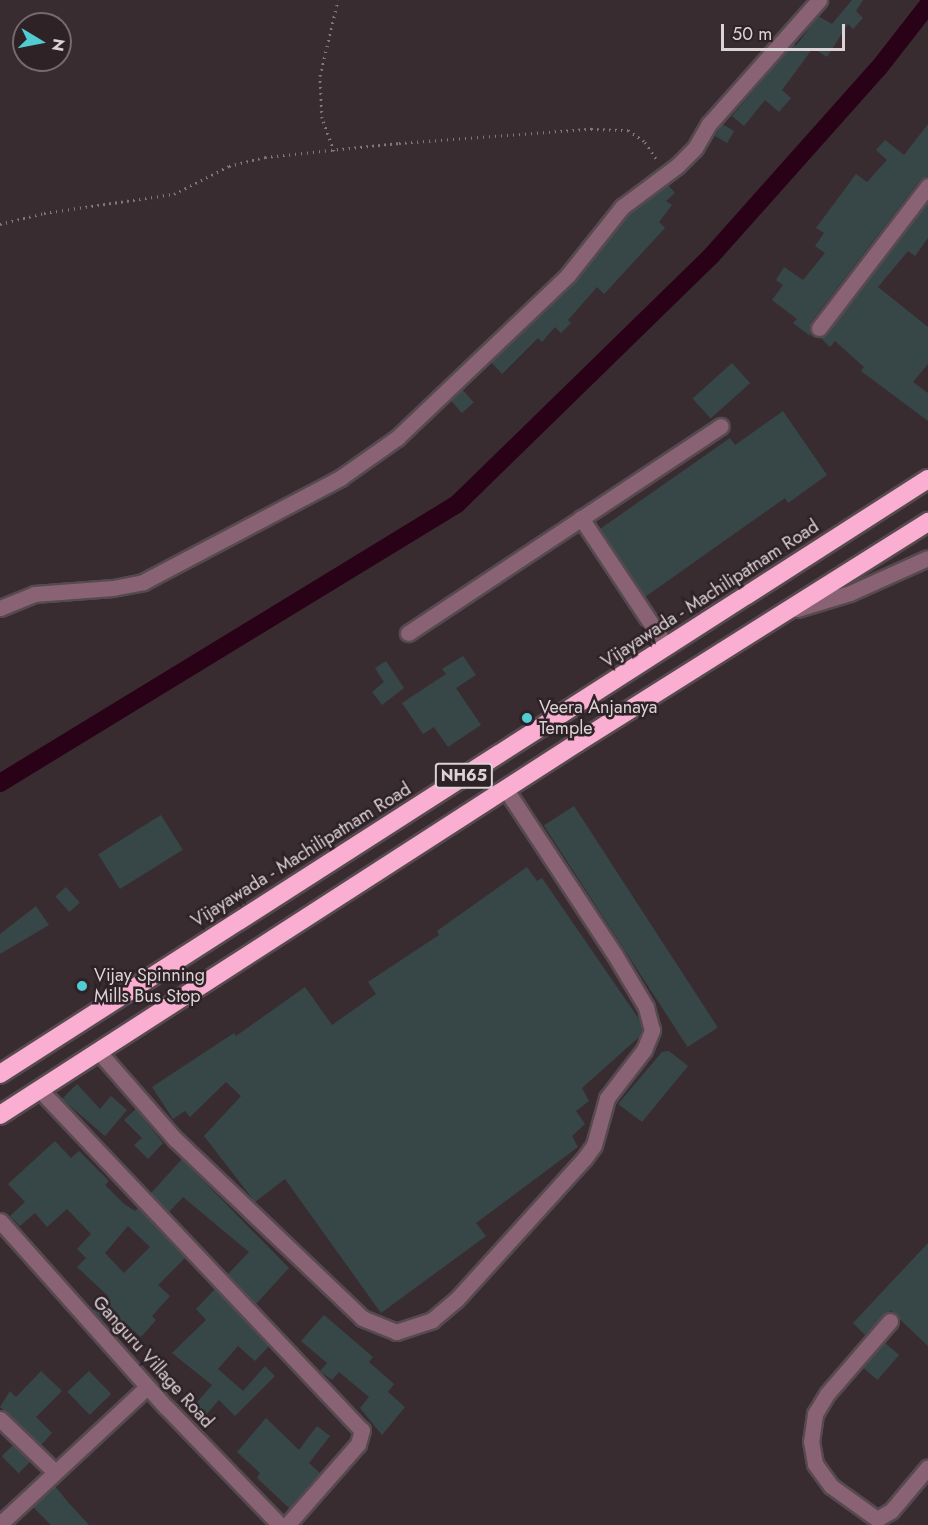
<!DOCTYPE html>
<html>
<head>
<meta charset="utf-8">
<style>
  body { margin:0 }
  #map { position:relative; width:928px; height:1525px; overflow:hidden; background:#382c31; font-family:Jost,sans-serif }
  div>[style] { position:absolute }
  .canal>* { height:18px; margin:-9px; padding:0 9px; transform-origin:9px; border-radius:9px; background:#2a0218 }
  .building>* { inset:0; background:#374748; transform-origin:0 0 }
  .path>* { height:3px; margin-top:-1.5px; transform-origin:0; background:repeating-linear-gradient(90deg,#81767b 0 1.5px,transparent 0 6px) }
  .roads { filter:drop-shadow(2px 0 #564a4f) drop-shadow(-2px 0 #564a4f) drop-shadow(0 2px #564a4f) drop-shadow(0 -2px #564a4f) }
  .minor>* { height:15px; margin:-7.5px; padding:0 7.5px; transform-origin:7.5px; border-radius:7.5px; background:#896374 }
  .highway>* { height:18px; margin:-9px; padding:0 9px; transform-origin:9px; border-radius:9px; background:#faaed1 }
  .dots>* { width:16px; height:16px; translate:-50% -50%; box-sizing:border-box; border:3px solid #2e2227; border-radius:50% }
  span { translate:-50% -50%; white-space:nowrap; text-align:center; line-height:1.15; -webkit-text-stroke:5px #2e2227; paint-order:stroke }
  .shield-label span { padding:2px 4px; background:#2e2227; border:2px solid; border-radius:4px; -webkit-text-stroke-width:0 }
  .shield-label { font-size:16px; color:#dcd3d7; font-weight:700 }
  .street-label { font-size:18px; color:#dcd3d7 }
  .poi-label { font-size:18px; color:#dcd3d7 }
  .left { translate:0 -50%; text-align:left }
  .north { position:absolute; left:12px; top:12px; width:60px; height:60px; box-sizing:border-box; background:#2e2227; border:2px solid #74696d; border-radius:50%; rotate:100deg; font-size:16px; font-weight:700; line-height:24px; text-align:center; color:#dcd3d7 }
  .north::after { content:''; display:block; margin:auto; width:21px; height:27px; background:#51ccd3; clip-path:polygon(50% 0,100% 100%,50% 72%,0 100%) }
  .scale { position:absolute; left:721px; top:24px; width:124px; height:27px; box-sizing:border-box; border:3px solid #dcd3d7; border-top:0; padding-left:8px; font-size:18px; line-height:21px; white-space:nowrap; color:#dcd3d7; -webkit-text-stroke:4px #2e2227; paint-order:stroke }
</style>
</head>
<body>
<div id="map">
  <div class="canal">
    <i style="left:0;top:783px;width:535px;rotate:-31.4deg"></i>
    <i style="left:457px;top:504px;width:356px;rotate:-44.3deg"></i>
    <i style="left:712px;top:255px;width:249px;rotate:-48.3deg"></i>
    <i style="left:878px;top:69px;width:81px;rotate:-52deg"></i>
  </div>
  <div class="building">
    <i style="clip-path:polygon(852px 0,863px 0,856px 11px,863px 18px,853px 29px,848px 24px,827px 57px,813px 48px,782px 90px,791px 98px,779px 112px,765px 100px,744px 126px,732px 116px,793px 44px,796px 46px,818px 16px,832px 24px)"></i>
    <i style="left:722px;top:124px;width:14px;height:14px;rotate:30deg"></i>
    <i style="clip-path:polygon(928px 124px,928px 176px,920px 180px,811px 322px,810px 336px,793px 323px,797px 319px,772px 300px,783px 285px,776px 280px,784px 267px,803px 280px,825px 253px,815px 246px,824px 233px,816px 228px,856px 174px,867px 182px,887px 160px,876px 150px,885px 140px,904px 155px)"></i>
    <i style="clip-path:polygon(668px 185px,675px 193px,666px 201px,672px 205px,659px 222px,665px 228px,604px 294px,597px 287px,568px 320px,571px 323px,561px 333px,555px 327px,542px 342px,538px 338px,502px 374px,491px 362px,575px 282px,629px 214px)"></i>
    <i style="clip-path:polygon(928px 202px,928px 238px,915px 256px,908px 251px,878px 287px,928px 327px,928px 364px,913px 382px,928px 393px,928px 421px,861px 371px,864px 367px,835px 341px,830px 347px,820px 337px,827px 334px)"></i>
    <i style="left:732px;top:363px;width:27px;height:53px;rotate:48deg"></i>
    <i style="left:462px;top:389px;width:18px;height:16px;rotate:49deg"></i>
    <i style="clip-path:polygon(783px 411px,827px 475px,788px 503px,785px 498px,645px 597px,600px 529px,730px 438px,735px 445px)"></i>
    <i style="clip-path:polygon(463px 656px,476px 675px,456px 688px,481px 725px,448px 747px,434px 727px,423px 734px,402px 703px,446px 674px,442px 669px)"></i>
    <i style="clip-path:polygon(386px 661px,404px 688px,382px 705px,372px 692px,384px 682px,375px 668px)"></i>
    <i style="left:574px;top:806px;width:264px;height:36px;rotate:57deg"></i>
    <i style="left:161px;top:815px;width:41px;height:74px;rotate:58deg"></i>
    <i style="clip-path:polygon(527px 867px,537px 881px,542px 878px,639px 1019px,642px 1029px,639px 1037px,582px 1088px,589px 1101px,576px 1111px,585px 1124px,572px 1136px,578px 1147px,476px 1223px,486px 1236px,381px 1313px,285px 1179px,255px 1202px,204px 1136px,241px 1096px,226px 1082px,190px 1117px,185px 1111px,173px 1119px,152px 1087px,234px 1033px,236px 1036px,305px 987px,332px 1025px,376px 994px,368px 982px,439px 935px,437px 931px)"></i>
    <i style="left:66px;top:887px;width:21px;height:14px;rotate:49deg"></i>
    <i style="clip-path:polygon(36px 906px,49px 925px,0 954px,0 934px)"></i>
    <i style="clip-path:polygon(669px 1051px,688px 1066px,642px 1122px,618px 1104px,662px 1052px)"></i>
    <i style="clip-path:polygon(77px 1084px,100px 1109px,111px 1096px,127px 1110px,105px 1136px,62px 1099px)"></i>
    <i style="clip-path:polygon(136px 1109px,163px 1143px,148px 1159px,134px 1145px,142px 1138px,124px 1120px)"></i>
    <i style="clip-path:polygon(evenodd,55px 1141px,71px 1158px,79px 1151px,109px 1181px,105px 1185px,124px 1204px,135px 1211px,138px 1208px,185px 1258px,158px 1285px,170px 1296px,152px 1316px,156px 1320px,141px 1337px,131px 1329px,124px 1337px,93px 1311px,108px 1296px,77px 1267px,86px 1258px,77px 1249px,91px 1234px,67px 1209px,47px 1227px,35px 1213px,20px 1226px,10px 1216px,25px 1202px,8px 1184px,55px 1141px,128px 1226px,150px 1247px,124px 1273px,105px 1253px,128px 1226px)"></i>
    <i style="clip-path:polygon(182px 1159px,289px 1268px,256px 1304px,228px 1274px,249px 1252px,183px 1197px,169px 1212px,151px 1193px)"></i>
    <i style="clip-path:polygon(928px 1243px,928px 1346px,891px 1311px,883px 1315px,865px 1335px,853px 1323px)"></i>
    <i style="clip-path:polygon(215px 1289px,269px 1346px,255px 1361px,238px 1346px,218px 1369px,243px 1391px,265px 1366px,275px 1376px,235px 1416px,219px 1400px,204px 1417px,193px 1407px,212px 1385px,172px 1353px,206px 1320px,196px 1309px)"></i>
    <i style="clip-path:polygon(324px 1315px,373px 1357px,369px 1362px,394px 1384px,388px 1392px,405px 1407px,382px 1435px,360px 1408px,369px 1397px,339px 1372px,332px 1380px,320px 1371px,327px 1363px,301px 1341px)"></i>
    <i style="left:884px;top:1342px;width:20px;height:33px;rotate:41deg"></i>
    <i style="clip-path:polygon(41px 1371px,62px 1391px,36px 1417px,52px 1433px,41px 1445px,0 1407px,10px 1391px,16px 1397px)"></i>
    <i style="left:89px;top:1371px;width:32px;height:30px;rotate:46deg"></i>
    <i style="clip-path:polygon(266px 1418px,299px 1450px,317px 1426px,330px 1436px,309px 1463px,320px 1473px,289px 1508px,257px 1478px,260px 1473px,237px 1452px)"></i>
    <i style="left:13px;top:1445px;width:24px;height:16px;rotate:45deg"></i>
    <i style="clip-path:polygon(55px 1486px,67px 1501px,89px 1525px,51px 1525px,33px 1507px)"></i>
  </div>
  <div class="path">
    <i style="left:334px;top:151px;width:35px;rotate:-110deg"></i>
    <i style="left:322px;top:118px;width:42px;rotate:-92.7deg"></i>
    <i style="left:320px;top:76px;width:78px;rotate:-76.7deg"></i>
    <i style="left:0;top:224px;width:45px;rotate:-14deg"></i>
    <i style="left:44px;top:213px;width:131px;rotate:-8.3deg"></i>
    <i style="left:174px;top:194px;width:62px;rotate:-27deg"></i>
    <i style="left:229px;top:166px;width:37px;rotate:-14deg"></i>
    <i style="left:265px;top:157px;width:135px;rotate:-6deg"></i>
    <i style="left:399px;top:143px;width:193px;rotate:-4.2deg"></i>
    <i style="left:591px;top:129px;width:37px;rotate:2deg"></i>
    <i style="left:628px;top:130px;width:21px;rotate:35deg"></i>
    <i style="left:645px;top:142px;width:22px;rotate:56deg"></i>
  </div>
  <div class="roads">
    <div class="minor">
      <i style="left:819px;top:328px;width:179px;rotate:-52.5deg"></i>
      <i style="left:581px;top:518px;width:154px;rotate:56.4deg"></i>
      <i style="left:0;top:608px;width:37px;rotate:-22deg"></i>
      <i style="left:34px;top:594px;width:79px;rotate:-4.3deg"></i>
      <i style="left:113px;top:588px;width:31px;rotate:-11deg"></i>
      <i style="left:143px;top:582px;width:223px;rotate:-27.8deg"></i>
      <i style="left:340px;top:478px;width:70px;rotate:-35.1deg"></i>
      <i style="left:397px;top:438px;width:236px;rotate:-43.6deg"></i>
      <i style="left:568px;top:275px;width:87px;rotate:-51.5deg"></i>
      <i style="left:622px;top:207px;width:69px;rotate:-36.7deg"></i>
      <i style="left:677px;top:166px;width:25px;rotate:-45deg"></i>
      <i style="left:695px;top:148px;width:28px;rotate:-60deg"></i>
      <i style="left:709px;top:124px;width:166px;rotate:-48.4deg"></i>
      <i style="left:797px;top:609px;width:55px;rotate:-16.8deg"></i>
      <i style="left:850px;top:593px;width:85px;rotate:-24.2deg"></i>
      <i style="left:408px;top:633px;width:375px;rotate:-33.5deg"></i>
      <i style="left:99px;top:1052px;width:116px;rotate:48.9deg"></i>
      <i style="left:175px;top:1139px;width:259px;rotate:43.7deg"></i>
      <i style="left:362px;top:1318px;width:37px;rotate:22deg"></i>
      <i style="left:396px;top:1332px;width:38px;rotate:-18deg"></i>
      <i style="left:432px;top:1320px;width:31px;rotate:-40deg"></i>
      <i style="left:456px;top:1300px;width:190px;rotate:-47.8deg"></i>
      <i style="left:584px;top:1159px;width:17px;rotate:-54deg"></i>
      <i style="left:594px;top:1145px;width:49px;rotate:-74.5deg"></i>
      <i style="left:607px;top:1098px;width:61px;rotate:-52.4deg"></i>
      <i style="left:644px;top:1050px;width:22px;rotate:-68deg"></i>
      <i style="left:652px;top:1030px;width:24px;rotate:-105deg"></i>
      <i style="left:646px;top:1007px;width:61px;rotate:-120.8deg"></i>
      <i style="left:615px;top:955px;width:198px;rotate:-123.4deg"></i>
      <i style="left:40px;top:1090px;width:468px;rotate:46.6deg"></i>
      <i style="left:362px;top:1430px;width:15px;rotate:106deg"></i>
      <i style="left:358px;top:1444px;width:108px;rotate:131.2deg"></i>
      <i style="left:0;top:1221px;width:249px;rotate:48.3deg"></i>
      <i style="left:166px;top:1407px;width:164px;rotate:46deg"></i>
      <i style="left:890px;top:1321px;width:96px;rotate:130.8deg"></i>
      <i style="left:827px;top:1394px;width:23px;rotate:121deg"></i>
      <i style="left:815px;top:1414px;width:27px;rotate:98deg"></i>
      <i style="left:811px;top:1441px;width:23px;rotate:80deg"></i>
      <i style="left:815px;top:1464px;width:27px;rotate:54deg"></i>
      <i style="left:831px;top:1486px;width:57px;rotate:35.7deg"></i>
      <i style="left:877px;top:1519px;width:16px;rotate:-30deg"></i>
      <i style="left:891px;top:1511px;width:57px;rotate:-49.9deg"></i>
      <i style="left:0;top:1419px;width:75px;rotate:43.9deg"></i>
      <i style="left:0;top:1524px;width:201px;rotate:-43deg"></i>
    </div>
    <div class="highway">
      <i style="left:0;top:1074px;width:1102px;rotate:-32.67deg"></i>
      <i style="left:0;top:1115px;width:687px;rotate:-32.81deg"></i>
      <i style="left:577px;top:743px;width:415px;rotate:-32.2deg"></i>
    </div>
  </div>
  <div class="dots">
    <i style="left:527px;top:718px;background:#51ccd3"></i>
    <i style="left:82px;top:986px;background:#51ccd3"></i>
  </div>
  <div class="shield-label">
    <span style="left:464px;top:776px">NH65</span>
  </div>
  <div class="street-label">
    <span style="left:710px;top:594px;rotate:-33deg">Vijayawada - Machilipatnam Road</span>
    <span style="left:301px;top:855px;rotate:-32deg">Vijayawada - Machilipatnam Road</span>
    <span style="left:153px;top:1362px;rotate:48deg">Ganguru Village Road</span>
  </div>
  <div class="poi-label">
    <span class="left" style="left:539px;top:718px">Veera Anjanaya<br>Temple</span>
    <span class="left" style="left:94px;top:986px">Vijay Spinning<br>Mills Bus Stop</span>
  </div>
  <div class="north">N</div>
  <div class="scale">50 m</div>
</div>
</body>
</html>
